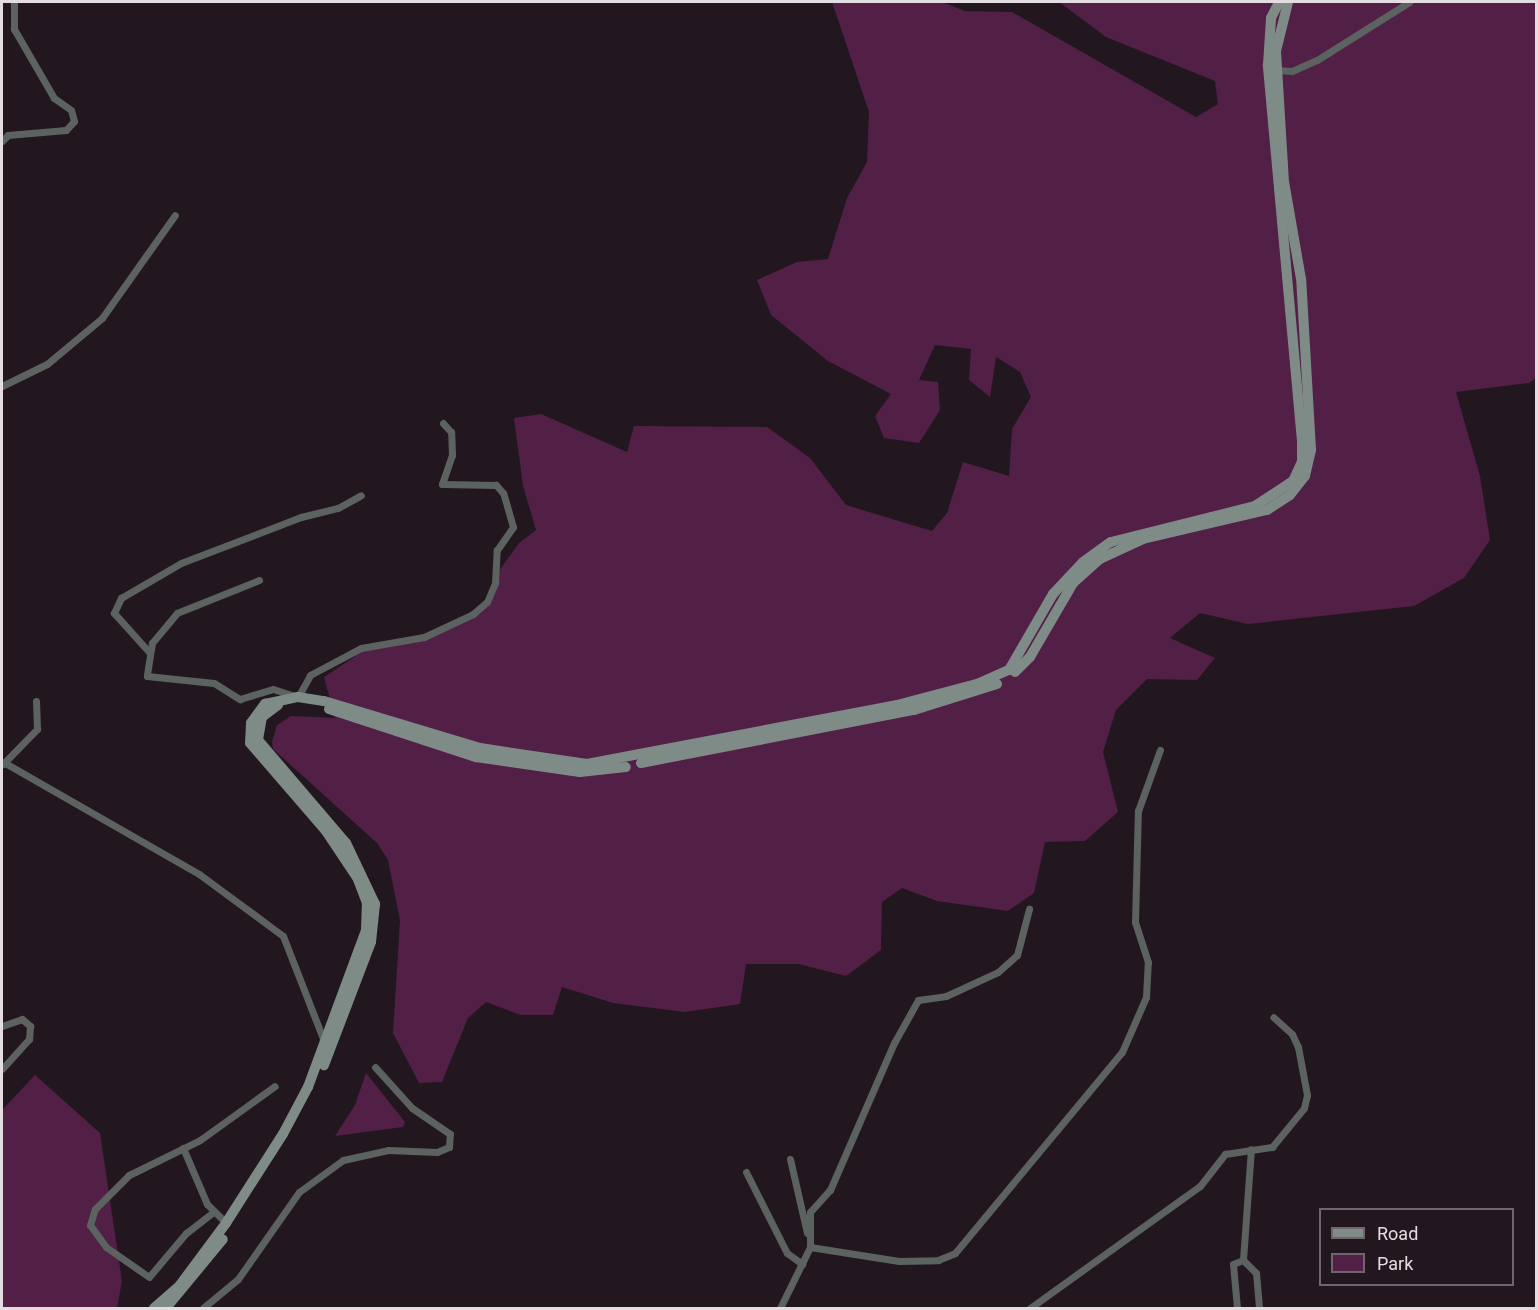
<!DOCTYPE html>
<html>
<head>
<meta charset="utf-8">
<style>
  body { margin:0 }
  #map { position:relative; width:1538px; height:1310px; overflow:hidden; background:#22171f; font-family:Roboto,sans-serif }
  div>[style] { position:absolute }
  .green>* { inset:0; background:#521f46 }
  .minor>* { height:7px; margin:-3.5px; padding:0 3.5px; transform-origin:3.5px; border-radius:3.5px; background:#5b6260 }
  .secondary>* { height:10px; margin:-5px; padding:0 5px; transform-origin:5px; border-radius:5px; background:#7f8b87 }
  span { translate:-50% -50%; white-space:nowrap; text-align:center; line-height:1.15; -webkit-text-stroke:6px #22171f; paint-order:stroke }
  .frame { position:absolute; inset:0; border:3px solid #e3dce1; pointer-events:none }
  .legend { position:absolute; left:1319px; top:1208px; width:195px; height:78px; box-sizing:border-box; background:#22171f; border:2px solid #6f666d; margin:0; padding:8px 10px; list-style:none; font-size:18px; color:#e3dce1 }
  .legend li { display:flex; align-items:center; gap:12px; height:30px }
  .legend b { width:30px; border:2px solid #6f666d }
</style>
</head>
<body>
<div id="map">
  <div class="green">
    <i style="clip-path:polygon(832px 2px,942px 2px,965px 11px,1012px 12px,1196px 117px,1218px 104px,1215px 81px,1106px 37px,1059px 2px,1536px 2px,1536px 378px,1529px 383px,1456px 392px,1480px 476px,1490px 540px,1464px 578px,1414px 606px,1248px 624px,1200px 613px,1170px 638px,1215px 658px,1197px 680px,1147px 679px,1116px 710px,1103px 752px,1118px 812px,1085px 841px,1045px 842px,1034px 893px,1008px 911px,937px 901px,902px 888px,882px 902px,881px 950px,846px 976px,799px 964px,746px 964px,740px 1004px,685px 1012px,613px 1003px,562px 987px,553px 1015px,521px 1015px,486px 1002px,468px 1018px,442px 1082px,419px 1083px,393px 1033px,400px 920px,388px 860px,377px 843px,273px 749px,272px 742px,277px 725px,291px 716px,335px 718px,324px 677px,362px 652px,431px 638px,485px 608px,501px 568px,519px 543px,536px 530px,523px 486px,514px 418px,541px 414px,627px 452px,634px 426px,767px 427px,810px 458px,846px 505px,932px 531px,947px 513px,963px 462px,1009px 476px,1012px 429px,1031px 397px,1020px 372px,996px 357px,990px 397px,969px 380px,971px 349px,935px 345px,919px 380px,938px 382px,940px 410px,919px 443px,884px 438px,875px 416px,891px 394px,828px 361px,771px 315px,757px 280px,797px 262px,828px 259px,847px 198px,867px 162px,869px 112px)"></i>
    <i style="clip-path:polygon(366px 1073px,405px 1122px,403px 1127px,335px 1136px,355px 1105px)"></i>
    <i style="clip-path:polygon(35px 1075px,100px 1133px,122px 1281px,117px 1308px,2px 1308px,2px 1110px)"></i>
  </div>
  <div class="minor">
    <i style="left:1277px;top:70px;width:15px;rotate:4deg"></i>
    <i style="left:1292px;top:71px;width:27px;rotate:-24deg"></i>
    <i style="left:1317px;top:60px;width:109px;rotate:-32.2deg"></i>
    <i style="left:2px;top:141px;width:8px;rotate:-45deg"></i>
    <i style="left:8px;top:135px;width:58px;rotate:-4.9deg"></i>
    <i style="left:66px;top:130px;width:12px;rotate:-48deg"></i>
    <i style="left:74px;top:121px;width:11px;rotate:-105deg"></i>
    <i style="left:71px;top:110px;width:21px;rotate:-145deg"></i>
    <i style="left:54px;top:98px;width:80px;rotate:-120.1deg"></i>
    <i style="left:14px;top:29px;width:27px;rotate:-90deg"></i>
    <i style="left:2px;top:386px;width:50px;rotate:-26.1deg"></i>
    <i style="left:47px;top:364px;width:72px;rotate:-39.9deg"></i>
    <i style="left:102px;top:318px;width:126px;rotate:-54.7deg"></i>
    <i style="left:259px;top:580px;width:88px;rotate:158.1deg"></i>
    <i style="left:177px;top:613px;width:39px;rotate:130deg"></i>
    <i style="left:152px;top:643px;width:33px;rotate:99deg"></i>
    <i style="left:147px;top:676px;width:67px;rotate:6deg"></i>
    <i style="left:214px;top:683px;width:31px;rotate:32deg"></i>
    <i style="left:240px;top:699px;width:34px;rotate:-17deg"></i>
    <i style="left:273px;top:689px;width:26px;rotate:18deg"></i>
    <i style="left:298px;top:697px;width:25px;rotate:-61deg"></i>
    <i style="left:310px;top:675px;width:58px;rotate:-27.9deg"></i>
    <i style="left:361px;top:648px;width:64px;rotate:-9.9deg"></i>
    <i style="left:424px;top:637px;width:54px;rotate:-25.1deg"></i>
    <i style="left:473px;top:614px;width:18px;rotate:-41deg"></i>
    <i style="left:487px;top:602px;width:21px;rotate:-67deg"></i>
    <i style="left:495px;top:583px;width:33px;rotate:-87deg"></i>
    <i style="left:497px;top:550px;width:28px;rotate:-55deg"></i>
    <i style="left:513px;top:527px;width:35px;rotate:-106deg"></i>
    <i style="left:503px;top:493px;width:11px;rotate:-131deg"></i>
    <i style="left:496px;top:485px;width:54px;rotate:-178.9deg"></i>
    <i style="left:442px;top:484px;width:31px;rotate:-71deg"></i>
    <i style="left:452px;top:455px;width:23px;rotate:-92deg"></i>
    <i style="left:451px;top:432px;width:12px;rotate:-132deg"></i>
    <i style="left:150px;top:653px;width:54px;rotate:-132deg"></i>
    <i style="left:114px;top:613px;width:17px;rotate:-65deg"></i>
    <i style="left:121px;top:598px;width:69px;rotate:-30.3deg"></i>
    <i style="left:181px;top:563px;width:129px;rotate:-21deg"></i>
    <i style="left:301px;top:517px;width:38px;rotate:-14deg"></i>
    <i style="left:338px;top:508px;width:26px;rotate:-29deg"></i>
    <i style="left:5px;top:763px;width:224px;rotate:29.8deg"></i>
    <i style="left:199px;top:874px;width:104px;rotate:36.4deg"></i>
    <i style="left:283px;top:936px;width:113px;rotate:68.7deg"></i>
    <i style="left:3px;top:764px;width:49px;rotate:-45.8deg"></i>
    <i style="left:37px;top:729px;width:28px;rotate:-92deg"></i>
    <i style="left:2px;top:1026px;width:21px;rotate:-19deg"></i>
    <i style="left:22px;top:1019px;width:11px;rotate:41deg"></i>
    <i style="left:30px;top:1026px;width:13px;rotate:94deg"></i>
    <i style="left:29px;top:1039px;width:40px;rotate:132deg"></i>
    <i style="left:183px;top:1148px;width:61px;rotate:66.8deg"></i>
    <i style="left:207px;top:1204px;width:27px;rotate:45deg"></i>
    <i style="left:790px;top:1159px;width:76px;rotate:77.1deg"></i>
    <i style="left:746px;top:1172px;width:91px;rotate:63.2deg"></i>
    <i style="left:787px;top:1253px;width:19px;rotate:36deg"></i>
    <i style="left:212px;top:1213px;width:33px;rotate:142deg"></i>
    <i style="left:186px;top:1233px;width:57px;rotate:130.1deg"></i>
    <i style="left:149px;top:1277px;width:52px;rotate:-145.1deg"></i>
    <i style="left:106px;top:1247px;width:27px;rotate:-126deg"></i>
    <i style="left:90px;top:1225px;width:17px;rotate:-73deg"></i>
    <i style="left:95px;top:1209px;width:48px;rotate:-45deg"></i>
    <i style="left:129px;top:1175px;width:79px;rotate:-26.2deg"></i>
    <i style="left:200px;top:1140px;width:92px;rotate:-35.8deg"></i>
    <i style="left:810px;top:1247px;width:35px;rotate:-90deg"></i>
    <i style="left:810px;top:1212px;width:30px;rotate:-48deg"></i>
    <i style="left:830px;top:1190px;width:160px;rotate:-66.5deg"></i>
    <i style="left:894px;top:1043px;width:49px;rotate:-60.8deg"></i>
    <i style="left:918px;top:1000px;width:28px;rotate:-8deg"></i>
    <i style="left:946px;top:996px;width:57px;rotate:-24.8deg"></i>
    <i style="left:998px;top:972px;width:25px;rotate:-42deg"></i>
    <i style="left:1017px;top:955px;width:48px;rotate:-75.4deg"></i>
    <i style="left:1243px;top:1260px;width:111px;rotate:-85.9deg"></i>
    <i style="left:203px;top:1308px;width:45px;rotate:-39.6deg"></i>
    <i style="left:238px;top:1279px;width:106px;rotate:-55deg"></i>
    <i style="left:299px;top:1192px;width:54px;rotate:-36deg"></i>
    <i style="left:343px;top:1160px;width:46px;rotate:-12.5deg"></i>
    <i style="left:388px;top:1150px;width:49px;rotate:2.3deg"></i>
    <i style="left:437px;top:1152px;width:13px;rotate:-23deg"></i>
    <i style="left:449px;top:1147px;width:13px;rotate:-86deg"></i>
    <i style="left:450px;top:1134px;width:46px;rotate:-145.6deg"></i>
    <i style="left:412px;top:1108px;width:55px;rotate:-132.1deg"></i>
    <i style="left:780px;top:1308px;width:68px;rotate:-63.8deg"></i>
    <i style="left:810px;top:1247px;width:90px;rotate:8.9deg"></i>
    <i style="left:899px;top:1261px;width:39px;rotate:-1deg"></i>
    <i style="left:938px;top:1260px;width:18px;rotate:-22deg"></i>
    <i style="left:955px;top:1253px;width:261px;rotate:-50.3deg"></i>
    <i style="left:1122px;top:1052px;width:60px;rotate:-66.4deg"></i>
    <i style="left:1146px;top:997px;width:35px;rotate:-87deg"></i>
    <i style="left:1148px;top:962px;width:42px;rotate:-108deg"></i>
    <i style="left:1135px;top:922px;width:111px;rotate:-88.5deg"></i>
    <i style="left:1138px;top:811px;width:65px;rotate:-70.2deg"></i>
    <i style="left:1030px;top:1308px;width:209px;rotate:-35.7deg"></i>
    <i style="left:1200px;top:1186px;width:41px;rotate:-52deg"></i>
    <i style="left:1225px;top:1154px;width:48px;rotate:-8.5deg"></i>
    <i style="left:1272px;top:1147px;width:50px;rotate:-50.6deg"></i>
    <i style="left:1304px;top:1108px;width:13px;rotate:-77deg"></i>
    <i style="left:1307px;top:1095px;width:49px;rotate:-100.6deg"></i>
    <i style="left:1298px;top:1047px;width:14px;rotate:-115deg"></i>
    <i style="left:1292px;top:1034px;width:25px;rotate:-138deg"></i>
    <i style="left:1237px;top:1308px;width:44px;rotate:-95.2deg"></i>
    <i style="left:1233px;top:1264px;width:11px;rotate:-22deg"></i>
    <i style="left:1243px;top:1260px;width:18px;rotate:45deg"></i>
    <i style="left:1256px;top:1273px;width:35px;rotate:85deg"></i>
  </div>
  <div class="secondary">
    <i style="left:1015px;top:672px;width:21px;rotate:-45deg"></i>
    <i style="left:1030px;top:657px;width:86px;rotate:-59.8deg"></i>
    <i style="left:1073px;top:583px;width:36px;rotate:-42deg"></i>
    <i style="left:1100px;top:559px;width:47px;rotate:-24.9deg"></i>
    <i style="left:1143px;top:539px;width:127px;rotate:-13.2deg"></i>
    <i style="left:1267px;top:510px;width:27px;rotate:-33deg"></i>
    <i style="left:1290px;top:495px;width:24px;rotate:-52deg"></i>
    <i style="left:1305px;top:476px;width:27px;rotate:-77deg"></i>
    <i style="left:1311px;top:450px;width:171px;rotate:-93.3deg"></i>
    <i style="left:1301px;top:279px;width:98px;rotate:-99.9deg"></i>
    <i style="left:1284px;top:182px;width:131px;rotate:-93.5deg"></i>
    <i style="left:1276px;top:51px;width:50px;rotate:-76.2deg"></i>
    <i style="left:278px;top:705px;width:20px;rotate:143deg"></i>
    <i style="left:262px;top:717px;width:23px;rotate:100deg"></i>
    <i style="left:258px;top:740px;width:135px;rotate:49.5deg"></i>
    <i style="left:346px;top:843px;width:68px;rotate:64.6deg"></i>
    <i style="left:375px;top:904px;width:38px;rotate:96deg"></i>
    <i style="left:371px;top:942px;width:132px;rotate:110.9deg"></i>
    <i style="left:329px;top:709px;width:155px;rotate:18.1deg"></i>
    <i style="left:476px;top:757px;width:105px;rotate:8.2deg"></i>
    <i style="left:580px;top:772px;width:46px;rotate:-6.2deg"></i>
    <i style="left:641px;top:763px;width:278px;rotate:-11deg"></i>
    <i style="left:914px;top:710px;width:87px;rotate:-17.4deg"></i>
    <i style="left:154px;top:1308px;width:35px;rotate:-41deg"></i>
    <i style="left:180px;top:1285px;width:77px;rotate:-53.4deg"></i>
    <i style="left:226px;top:1223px;width:106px;rotate:-57.4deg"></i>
    <i style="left:283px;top:1134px;width:53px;rotate:-62deg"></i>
    <i style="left:308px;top:1087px;width:167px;rotate:-69.7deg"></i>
    <i style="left:366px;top:930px;width:27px;rotate:-88deg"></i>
    <i style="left:367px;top:903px;width:26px;rotate:-111deg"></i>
    <i style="left:358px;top:879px;width:58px;rotate:-123.7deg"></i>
    <i style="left:326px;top:831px;width:116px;rotate:-130.8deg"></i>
    <i style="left:250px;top:743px;width:20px;rotate:-87deg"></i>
    <i style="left:251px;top:723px;width:24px;rotate:-54deg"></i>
    <i style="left:265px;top:704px;width:34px;rotate:-12deg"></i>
    <i style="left:298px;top:697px;width:26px;rotate:9deg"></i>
    <i style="left:324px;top:701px;width:163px;rotate:16.8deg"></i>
    <i style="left:480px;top:748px;width:108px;rotate:8.5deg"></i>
    <i style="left:587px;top:764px;width:316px;rotate:-10.8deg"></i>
    <i style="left:897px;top:705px;width:83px;rotate:-14.7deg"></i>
    <i style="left:977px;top:684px;width:35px;rotate:-24deg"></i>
    <i style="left:1009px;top:670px;width:88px;rotate:-59.9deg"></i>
    <i style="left:1053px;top:594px;width:44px;rotate:-46.8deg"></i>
    <i style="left:1083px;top:562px;width:34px;rotate:-36deg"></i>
    <i style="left:1111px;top:542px;width:148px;rotate:-14deg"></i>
    <i style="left:1255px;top:506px;width:45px;rotate:-33.3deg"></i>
    <i style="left:1293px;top:481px;width:21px;rotate:-65deg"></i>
    <i style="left:1302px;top:462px;width:21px;rotate:-90deg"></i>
    <i style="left:1302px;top:441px;width:378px;rotate:-95.2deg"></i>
    <i style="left:1268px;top:65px;width:47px;rotate:-86.3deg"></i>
    <i style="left:1271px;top:18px;width:18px;rotate:-63deg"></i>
    <i style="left:166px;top:1308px;width:89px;rotate:-50.4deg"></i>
  </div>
  <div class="frame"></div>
  <ul class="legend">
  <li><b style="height:8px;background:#7f8b87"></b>Road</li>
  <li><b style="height:16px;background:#521f46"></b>Park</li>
  </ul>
</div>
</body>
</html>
